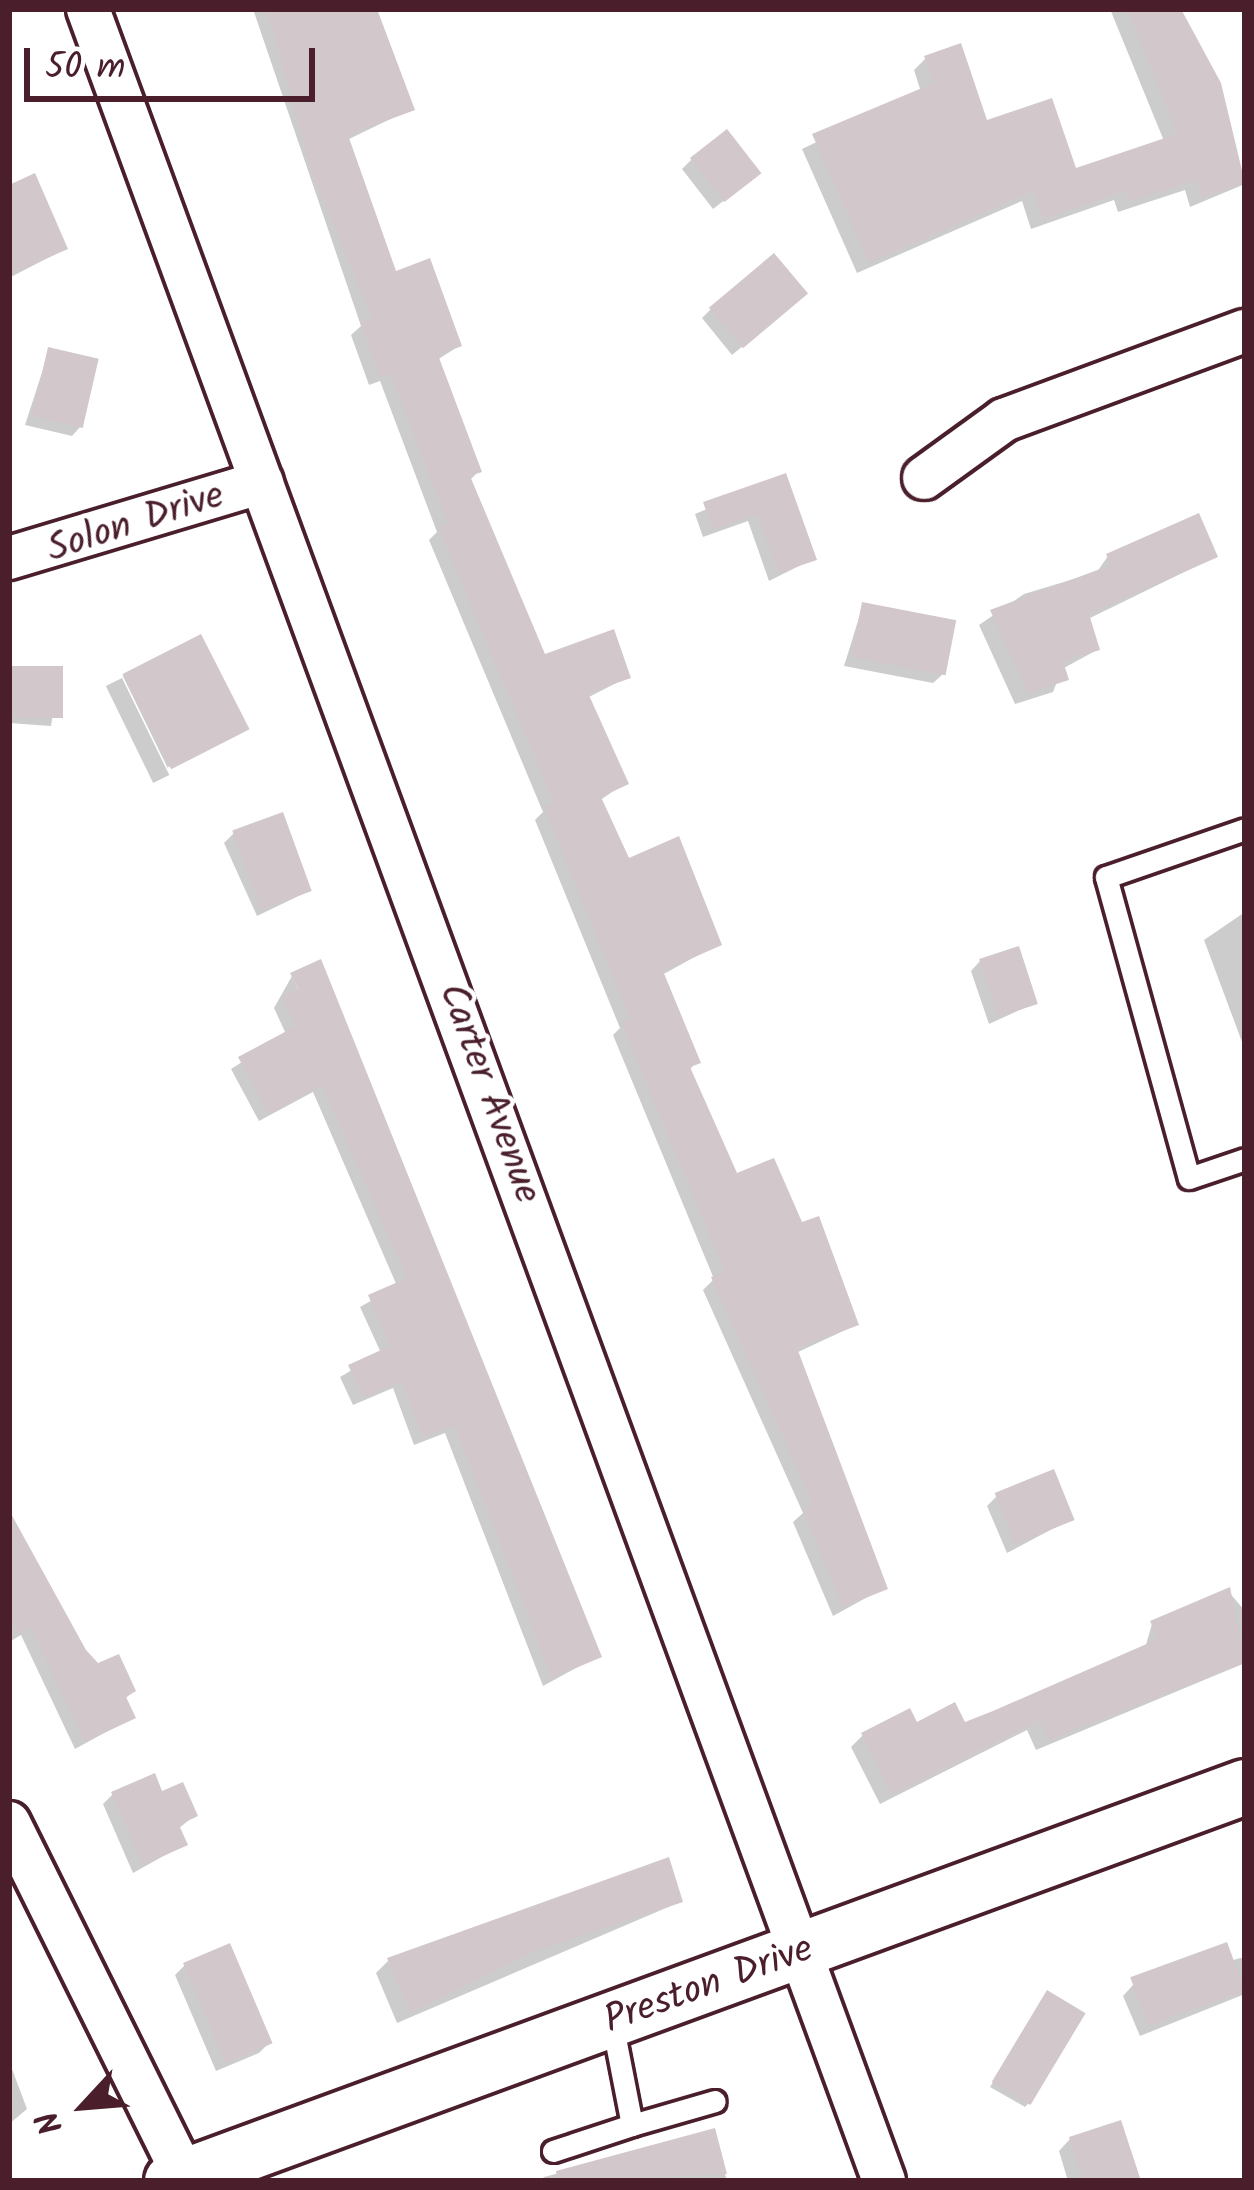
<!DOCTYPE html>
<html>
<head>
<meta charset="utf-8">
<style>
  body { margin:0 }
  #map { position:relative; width:1254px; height:2190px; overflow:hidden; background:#fff; font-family:Kalam,sans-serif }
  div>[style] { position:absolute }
  .shadow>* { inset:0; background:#0003; transform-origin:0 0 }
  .building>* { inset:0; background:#d2c7cb; transform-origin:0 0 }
  .roads { filter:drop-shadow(3px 0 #4a1f2b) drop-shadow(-3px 0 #4a1f2b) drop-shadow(0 3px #4a1f2b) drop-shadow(0 -3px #4a1f2b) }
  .service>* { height:21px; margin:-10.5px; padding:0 10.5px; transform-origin:10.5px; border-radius:10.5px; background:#fff }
  .minor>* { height:42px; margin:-21px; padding:0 21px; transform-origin:21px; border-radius:21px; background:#fff }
  .tertiary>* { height:54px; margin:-27px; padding:0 27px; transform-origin:27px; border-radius:27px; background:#fff }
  span { translate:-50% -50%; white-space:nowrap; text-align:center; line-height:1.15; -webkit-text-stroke:9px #fff; paint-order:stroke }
  .street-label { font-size:39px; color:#4a1f2b }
  .frame { position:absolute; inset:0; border:12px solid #4a1f2b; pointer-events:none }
  .north { position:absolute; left:24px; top:2046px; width:120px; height:120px; -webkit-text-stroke:9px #fff; paint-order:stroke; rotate:244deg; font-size:33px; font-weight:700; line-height:48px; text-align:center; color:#4a1f2b }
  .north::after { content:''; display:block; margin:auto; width:42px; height:54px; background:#4a1f2b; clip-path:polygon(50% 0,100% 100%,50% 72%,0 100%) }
  .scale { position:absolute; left:24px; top:48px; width:291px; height:54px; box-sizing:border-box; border:6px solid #4a1f2b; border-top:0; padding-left:15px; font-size:36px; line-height:42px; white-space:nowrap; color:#4a1f2b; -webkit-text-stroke:9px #fff; paint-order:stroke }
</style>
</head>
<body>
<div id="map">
  <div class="shadow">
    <i style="clip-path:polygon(253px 9px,372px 9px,411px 109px,347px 140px,395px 274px,459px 346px,437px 360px,479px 471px,469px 481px,544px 658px,628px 677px,587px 698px,625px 783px,599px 801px,627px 862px,718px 944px,662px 975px,697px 1062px,688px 1071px,736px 1177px,801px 1226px,856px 1325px,796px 1353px,884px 1588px,833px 1616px,793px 1522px,803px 1513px,703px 1290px,714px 1279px,613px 1035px,620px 1028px,535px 820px,543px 812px,429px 540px,437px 532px,380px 381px,369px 385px,351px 335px,361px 326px)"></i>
    <i style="clip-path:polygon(1110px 9px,1177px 9px,1245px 184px,1190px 207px,1185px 190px,1118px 212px,1114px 200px,1031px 229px,1022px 201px,857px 273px,802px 149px,921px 92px,914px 70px,926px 58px,985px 124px,1074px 171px,1164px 141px)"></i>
    <i style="clip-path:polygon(691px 160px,748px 182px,713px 209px,682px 169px)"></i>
    <i style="clip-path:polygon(9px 188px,65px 249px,9px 278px)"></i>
    <i style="clip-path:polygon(795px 303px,732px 355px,702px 318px,711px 309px)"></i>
    <i style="clip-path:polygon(49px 351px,81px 426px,72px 436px,25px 425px)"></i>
    <i style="clip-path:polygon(784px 477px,813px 559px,769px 581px,748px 521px,703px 537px,695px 514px)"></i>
    <i style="clip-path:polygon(1108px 556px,1215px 557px,1088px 619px,1097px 650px,1062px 669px,1053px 692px,1015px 704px,979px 625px,1024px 594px,1097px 572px)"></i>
    <i style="clip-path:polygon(863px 605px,943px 674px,933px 683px,844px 666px)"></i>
    <i style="left:200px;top:638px;width:102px;height:86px;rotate:64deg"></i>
    <i style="clip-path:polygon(9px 666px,60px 669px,51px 726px,9px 723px)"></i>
    <i style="left:122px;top:678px;width:108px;height:18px;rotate:64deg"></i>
    <i style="clip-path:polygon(234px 833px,309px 891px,257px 916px,224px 843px)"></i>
    <i style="clip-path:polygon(1245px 912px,1245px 1050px,1204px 940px)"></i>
    <i style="clip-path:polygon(980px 961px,1035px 1003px,989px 1024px,971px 971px)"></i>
    <i style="clip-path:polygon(292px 976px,598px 1656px,543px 1686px,445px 1433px,414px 1445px,393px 1388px,353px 1405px,340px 1377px,381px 1353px,360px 1307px,397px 1286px,313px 1092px,259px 1121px,231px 1069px,286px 1034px,274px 1008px)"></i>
    <i style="clip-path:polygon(997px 1496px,1071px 1519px,1007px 1553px,987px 1506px)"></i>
    <i style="clip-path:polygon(9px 1534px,83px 1652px,133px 1691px,124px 1700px,133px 1717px,75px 1749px,21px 1635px,9px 1642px)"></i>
    <i style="clip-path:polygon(1228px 1591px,1245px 1611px,1245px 1663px,1036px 1750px,1027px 1730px,880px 1804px,851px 1747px,863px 1735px,963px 1726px,1145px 1648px,1152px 1624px)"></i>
    <i style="clip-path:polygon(112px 1795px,160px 1795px,194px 1816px,178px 1829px,185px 1844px,133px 1873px,103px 1804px)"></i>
    <i style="clip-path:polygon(680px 1902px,397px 2023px,376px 1973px,389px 1960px)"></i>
    <i style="clip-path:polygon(1245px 1957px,1245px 1994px,1140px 2036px,1123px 1996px,1133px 1985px)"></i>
    <i style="clip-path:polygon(185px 1965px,269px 2043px,259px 2053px,216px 2071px,175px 1975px)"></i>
    <i style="clip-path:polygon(1043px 1998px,1029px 2103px,1025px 2107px,990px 2087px)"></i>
    <i style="clip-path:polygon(9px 2061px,27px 2109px,9px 2124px)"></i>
    <i style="clip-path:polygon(713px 2132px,727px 2181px,540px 2181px,544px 2177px)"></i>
    <i style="clip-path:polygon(1070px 2139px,1138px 2181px,1068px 2181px,1059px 2151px)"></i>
  </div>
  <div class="building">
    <i style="clip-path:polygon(267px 9px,377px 9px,415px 110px,348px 135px,396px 271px,430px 258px,462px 346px,438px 355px,482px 472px,470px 476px,545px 654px,614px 629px,631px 678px,588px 693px,629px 784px,601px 797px,629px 858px,679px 836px,722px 945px,663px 971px,701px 1063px,690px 1067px,737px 1173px,774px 1158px,802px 1222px,819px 1216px,859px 1325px,797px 1348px,888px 1589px,843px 1607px,802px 1509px,813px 1504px,711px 1277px,725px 1272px,621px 1022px,630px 1019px,544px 807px,554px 803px,438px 527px,448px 523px,390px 373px,380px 377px,360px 322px,372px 318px,312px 173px)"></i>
    <i style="clip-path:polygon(1127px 9px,1181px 9px,1221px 83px,1245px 183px,1202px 197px,1196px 180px,1130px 202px,1126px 190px,1043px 219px,1033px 191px,869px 263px,812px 134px,934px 83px,924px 56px,961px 43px,987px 120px,1052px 98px,1076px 168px,1177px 134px)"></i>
    <i style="left:727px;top:129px;width:56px;height:47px;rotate:52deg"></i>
    <i style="clip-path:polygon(35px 173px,68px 249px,9px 275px,9px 185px)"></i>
    <i style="left:774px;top:253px;width:53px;height:85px;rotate:50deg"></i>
    <i style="left:48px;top:347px;width:52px;height:71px;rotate:13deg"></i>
    <i style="clip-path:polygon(786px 473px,817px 560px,778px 573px,758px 514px,713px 530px,703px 502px)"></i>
    <i style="clip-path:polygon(1199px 513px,1218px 557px,1089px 614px,1100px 650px,1063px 661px,1069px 680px,1028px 693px,990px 610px,1111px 565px,1106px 554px)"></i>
    <i style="left:862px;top:602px;width:96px;height:56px;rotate:11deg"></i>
    <i style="left:201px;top:634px;width:107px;height:88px;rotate:63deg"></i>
    <i style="left:9px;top:666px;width:54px;height:52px"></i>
    <i style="left:283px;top:812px;width:84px;height:54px;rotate:70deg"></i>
    <i style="left:1019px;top:946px;width:61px;height:42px;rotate:72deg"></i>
    <i style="clip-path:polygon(321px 959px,602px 1657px,552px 1678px,455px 1426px,423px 1437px,402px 1381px,363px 1398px,348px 1365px,390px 1346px,368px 1295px,407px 1278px,322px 1085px,269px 1114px,238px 1057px,296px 1026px,282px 996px,298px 989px,290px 973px)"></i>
    <i style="left:1054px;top:1469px;width:55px;height:64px;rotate:68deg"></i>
    <i style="clip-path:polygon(9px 1510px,86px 1650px,98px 1663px,119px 1654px,136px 1691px,126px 1697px,136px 1718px,85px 1742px,31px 1628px,18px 1635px,9px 1618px)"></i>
    <i style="clip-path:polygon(1230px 1587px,1245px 1663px,1048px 1740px,1040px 1720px,892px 1795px,861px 1733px,910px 1708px,917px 1722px,955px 1702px,965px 1722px,993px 1711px,1158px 1639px,1150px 1621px)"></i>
    <i style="clip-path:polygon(155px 1773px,162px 1791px,183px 1782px,198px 1816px,179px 1825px,188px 1845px,143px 1865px,111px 1792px)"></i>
    <i style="clip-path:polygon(669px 1857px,683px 1902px,531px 1953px,410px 2013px,387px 1958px)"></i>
    <i style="left:1227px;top:1942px;width:52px;height:103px;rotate:70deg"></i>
    <i style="left:230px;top:1943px;width:109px;height:51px;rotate:67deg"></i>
    <i style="left:1047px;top:1990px;width:45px;height:107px;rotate:31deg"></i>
    <i style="clip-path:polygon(1121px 2120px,1141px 2181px,1083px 2181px,1069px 2137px)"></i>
    <i style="clip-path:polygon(715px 2128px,727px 2174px,557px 2181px,556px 2171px)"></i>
  </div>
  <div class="roads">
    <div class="service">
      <i style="left:1245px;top:829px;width:147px;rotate:160.9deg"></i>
      <i style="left:1106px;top:877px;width:312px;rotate:74.6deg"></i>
      <i style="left:1189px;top:1178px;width:59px;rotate:-18.7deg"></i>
      <i style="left:632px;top:2125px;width:86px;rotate:-16.1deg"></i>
      <i style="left:553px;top:2151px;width:83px;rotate:-18.2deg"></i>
      <i style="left:632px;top:2125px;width:105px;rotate:-101deg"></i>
    </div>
    <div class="minor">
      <i style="left:88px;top:9px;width:2313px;rotate:69.87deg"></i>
      <i style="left:924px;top:478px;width:99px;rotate:-35.9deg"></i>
      <i style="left:1004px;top:420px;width:257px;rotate:-20.3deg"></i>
      <i style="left:9px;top:558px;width:264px;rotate:-16.7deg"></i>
      <i style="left:9px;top:1823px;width:394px;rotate:63.6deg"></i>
    </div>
    <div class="tertiary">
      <i style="left:172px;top:2181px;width:1143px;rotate:-20.16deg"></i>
    </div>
  </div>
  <div class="street-label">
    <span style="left:136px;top:524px;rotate:-18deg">Solon Drive</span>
    <span style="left:488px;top:1094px;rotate:70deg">Carter Avenue</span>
    <span style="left:709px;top:1986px;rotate:-20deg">Preston Drive</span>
  </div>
  <div class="frame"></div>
  <div class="north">N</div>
  <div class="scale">50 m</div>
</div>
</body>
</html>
